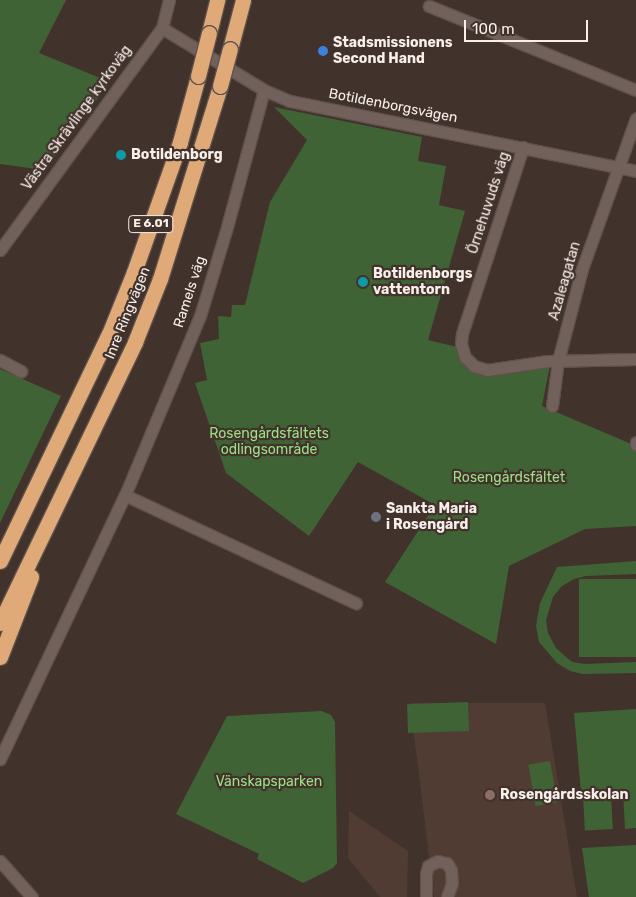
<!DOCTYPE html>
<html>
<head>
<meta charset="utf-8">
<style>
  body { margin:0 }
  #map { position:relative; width:636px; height:897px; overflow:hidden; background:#42322c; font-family:Rubik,sans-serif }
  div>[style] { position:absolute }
  .built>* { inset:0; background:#513c33 }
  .green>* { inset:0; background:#3f6334; transform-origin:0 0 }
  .roads { filter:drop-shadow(1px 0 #5e514c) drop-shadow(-1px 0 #5e514c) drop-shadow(0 1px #5e514c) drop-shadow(0 -1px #5e514c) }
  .minor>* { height:11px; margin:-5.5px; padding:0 5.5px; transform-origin:5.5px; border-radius:5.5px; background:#72615a }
  .highway>* { height:15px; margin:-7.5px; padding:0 7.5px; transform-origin:7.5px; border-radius:7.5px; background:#e0aa78 }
  .bridges { filter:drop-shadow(1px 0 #5e514c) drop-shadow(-1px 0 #5e514c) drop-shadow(0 1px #5e514c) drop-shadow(0 -1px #5e514c) }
  .highway-bridge>* { height:15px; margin:-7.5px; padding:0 7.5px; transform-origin:7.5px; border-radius:7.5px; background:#e0aa78 }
  .dots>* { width:14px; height:14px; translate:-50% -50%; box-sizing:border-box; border:2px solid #42322c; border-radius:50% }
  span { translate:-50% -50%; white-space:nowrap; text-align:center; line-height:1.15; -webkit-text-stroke:4.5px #42322c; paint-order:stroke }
  .shield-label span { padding:1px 4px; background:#42322c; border:1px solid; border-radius:4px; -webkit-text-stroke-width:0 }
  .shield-label { font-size:12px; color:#f8eeea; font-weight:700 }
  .poi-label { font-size:14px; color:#f8eeea; font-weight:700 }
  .left { translate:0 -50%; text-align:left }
  .street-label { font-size:14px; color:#f8eeea }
  .park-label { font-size:14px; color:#99e184 }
  .scale { position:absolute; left:464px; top:20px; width:124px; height:22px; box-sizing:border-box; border:2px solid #f8eeea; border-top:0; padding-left:6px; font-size:15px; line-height:18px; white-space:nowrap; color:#f8eeea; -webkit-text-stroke:4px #42322c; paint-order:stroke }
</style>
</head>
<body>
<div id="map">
  <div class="built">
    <i style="clip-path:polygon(410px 703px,545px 703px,577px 897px,434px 897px)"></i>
    <i style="clip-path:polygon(349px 811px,408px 851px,407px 897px,380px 897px,348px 858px)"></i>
  </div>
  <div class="green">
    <i style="clip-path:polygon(0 0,66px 0,39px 53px,110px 82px,44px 170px,0 164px)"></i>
    <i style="clip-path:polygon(274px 107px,422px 137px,418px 161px,446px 166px,439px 205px,465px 211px,428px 340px,457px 347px,467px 367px,550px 365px,542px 406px,636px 446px,636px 526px,585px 529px,509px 566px,496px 644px,385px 582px,435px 505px,358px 462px,309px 536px,226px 473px,195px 383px,207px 380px,200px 343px,219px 339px,218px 316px,231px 317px,232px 305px,245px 305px,270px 202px,307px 140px)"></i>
    <i style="clip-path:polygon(0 369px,61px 396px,0 523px)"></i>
    <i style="clip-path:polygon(636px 561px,636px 574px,586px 576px,574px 579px,562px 586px,553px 597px,546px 620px,548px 633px,556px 648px,572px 662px,585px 664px,636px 662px,636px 673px,583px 674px,570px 671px,557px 663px,539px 642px,536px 626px,540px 603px,557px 567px)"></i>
    <i style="left:636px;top:579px;width:78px;height:57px;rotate:90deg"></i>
    <i style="left:468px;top:702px;width:29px;height:61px;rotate:88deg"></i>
    <i style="clip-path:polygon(636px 709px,636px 828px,625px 829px,623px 790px,581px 792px,574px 713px)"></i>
    <i style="clip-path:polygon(322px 711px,331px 715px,335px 722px,337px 863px,333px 868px,303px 883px,257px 859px,259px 854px,176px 814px,227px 716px)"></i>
    <i style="left:550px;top:761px;width:42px;height:22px;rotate:80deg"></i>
    <i style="left:611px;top:794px;width:35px;height:28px;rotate:87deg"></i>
    <i style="clip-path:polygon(636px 845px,636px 897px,589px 897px,582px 848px)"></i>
  </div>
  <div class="roads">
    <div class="minor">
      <i style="left:429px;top:6px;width:223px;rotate:22.1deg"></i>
      <i style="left:162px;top:28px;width:119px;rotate:31.3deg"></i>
      <i style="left:264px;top:90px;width:28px;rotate:23deg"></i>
      <i style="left:290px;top:101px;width:353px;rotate:11.4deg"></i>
      <i style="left:523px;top:147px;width:197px;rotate:108.1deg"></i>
      <i style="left:462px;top:334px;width:10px;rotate:96deg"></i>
      <i style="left:461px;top:344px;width:14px;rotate:73deg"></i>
      <i style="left:465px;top:357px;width:13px;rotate:45deg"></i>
      <i style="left:474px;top:366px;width:14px;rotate:17deg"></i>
      <i style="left:487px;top:370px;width:62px;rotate:-8.4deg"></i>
      <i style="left:548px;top:361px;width:88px;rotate:-1.3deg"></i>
      <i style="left:0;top:250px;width:275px;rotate:-53.9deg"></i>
      <i style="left:162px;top:28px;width:29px;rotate:-76deg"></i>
      <i style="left:0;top:360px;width:24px;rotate:28deg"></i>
      <i style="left:552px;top:406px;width:45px;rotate:-82.4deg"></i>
      <i style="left:558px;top:361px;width:95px;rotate:-75.4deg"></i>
      <i style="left:582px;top:269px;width:160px;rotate:-70.3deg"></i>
      <i style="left:636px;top:445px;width:3px;rotate:-90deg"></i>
      <i style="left:125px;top:495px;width:255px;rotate:25.1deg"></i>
      <i style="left:0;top:759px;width:292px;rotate:-64.7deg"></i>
      <i style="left:125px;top:495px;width:194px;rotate:-67.3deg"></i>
      <i style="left:200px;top:316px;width:93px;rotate:-73.1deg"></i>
      <i style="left:227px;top:227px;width:142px;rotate:-74.9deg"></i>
      <i style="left:0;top:861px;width:48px;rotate:48.4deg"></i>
      <i style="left:426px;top:897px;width:23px;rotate:-90deg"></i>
      <i style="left:426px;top:874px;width:8px;rotate:-76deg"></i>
      <i style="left:428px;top:866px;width:11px;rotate:-27deg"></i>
      <i style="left:438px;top:861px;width:9px;rotate:13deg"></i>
      <i style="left:447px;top:863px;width:8px;rotate:60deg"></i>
      <i style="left:451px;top:870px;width:13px;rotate:86deg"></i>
      <i style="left:452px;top:883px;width:15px;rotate:110deg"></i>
    </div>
    <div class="highway">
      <i style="left:209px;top:33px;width:34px;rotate:-76deg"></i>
      <i style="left:230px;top:49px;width:51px;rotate:-75.1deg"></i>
      <i style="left:0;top:561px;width:252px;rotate:-64.4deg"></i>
      <i style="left:109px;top:334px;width:67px;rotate:-68deg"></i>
      <i style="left:134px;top:272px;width:138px;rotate:-70.5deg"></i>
      <i style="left:180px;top:142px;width:68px;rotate:-74.7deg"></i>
      <i style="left:0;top:623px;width:312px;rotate:-64.3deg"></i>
      <i style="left:135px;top:342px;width:68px;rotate:-68.4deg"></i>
      <i style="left:160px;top:279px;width:202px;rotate:-72.7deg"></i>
      <i style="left:0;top:657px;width:86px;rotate:-68.8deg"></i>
    </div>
  </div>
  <div class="bridges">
    <div class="highway-bridge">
      <i style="left:198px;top:76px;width:44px;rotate:-75.7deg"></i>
      <i style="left:220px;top:86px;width:38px;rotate:-75deg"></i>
    </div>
  </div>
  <div class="dots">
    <i style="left:323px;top:51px;background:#3f7fe0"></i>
    <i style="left:121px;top:155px;background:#0f9aa8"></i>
    <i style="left:363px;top:282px;background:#0f9aa8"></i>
    <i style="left:376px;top:517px;background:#6b7280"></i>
    <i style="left:490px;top:795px;background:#8d6e63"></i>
  </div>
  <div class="shield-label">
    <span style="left:151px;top:224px">E 6.01</span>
  </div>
  <div class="poi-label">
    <span class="left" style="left:333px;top:51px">Stadsmissionens<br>Second Hand</span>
    <span class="left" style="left:131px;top:155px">Botildenborg</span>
    <span class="left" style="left:373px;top:282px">Botildenborgs<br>vattentorn</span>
    <span class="left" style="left:386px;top:517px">Sankta Maria<br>i Rosengård</span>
    <span class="left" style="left:500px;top:795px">Rosengårdsskolan</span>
  </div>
  <div class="street-label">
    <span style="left:393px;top:106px;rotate:11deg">Botildenborgsvägen</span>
    <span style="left:77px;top:118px;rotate:-54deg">Västra Skrävlinge kyrkoväg</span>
    <span style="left:489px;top:203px;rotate:-72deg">Örnehuvuds väg</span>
    <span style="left:565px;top:281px;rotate:-74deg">Azaleagatan</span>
    <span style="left:190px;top:292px;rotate:-72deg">Ramels väg</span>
    <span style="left:128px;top:313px;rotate:-68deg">Inre Ringvägen</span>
  </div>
  <div class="park-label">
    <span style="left:269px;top:442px">Rosengårdsfältets<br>odlingsområde</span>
    <span style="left:509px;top:478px">Rosengårdsfältet</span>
    <span style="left:269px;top:782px">Vänskapsparken</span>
  </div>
  <div class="scale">100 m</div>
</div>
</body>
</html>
